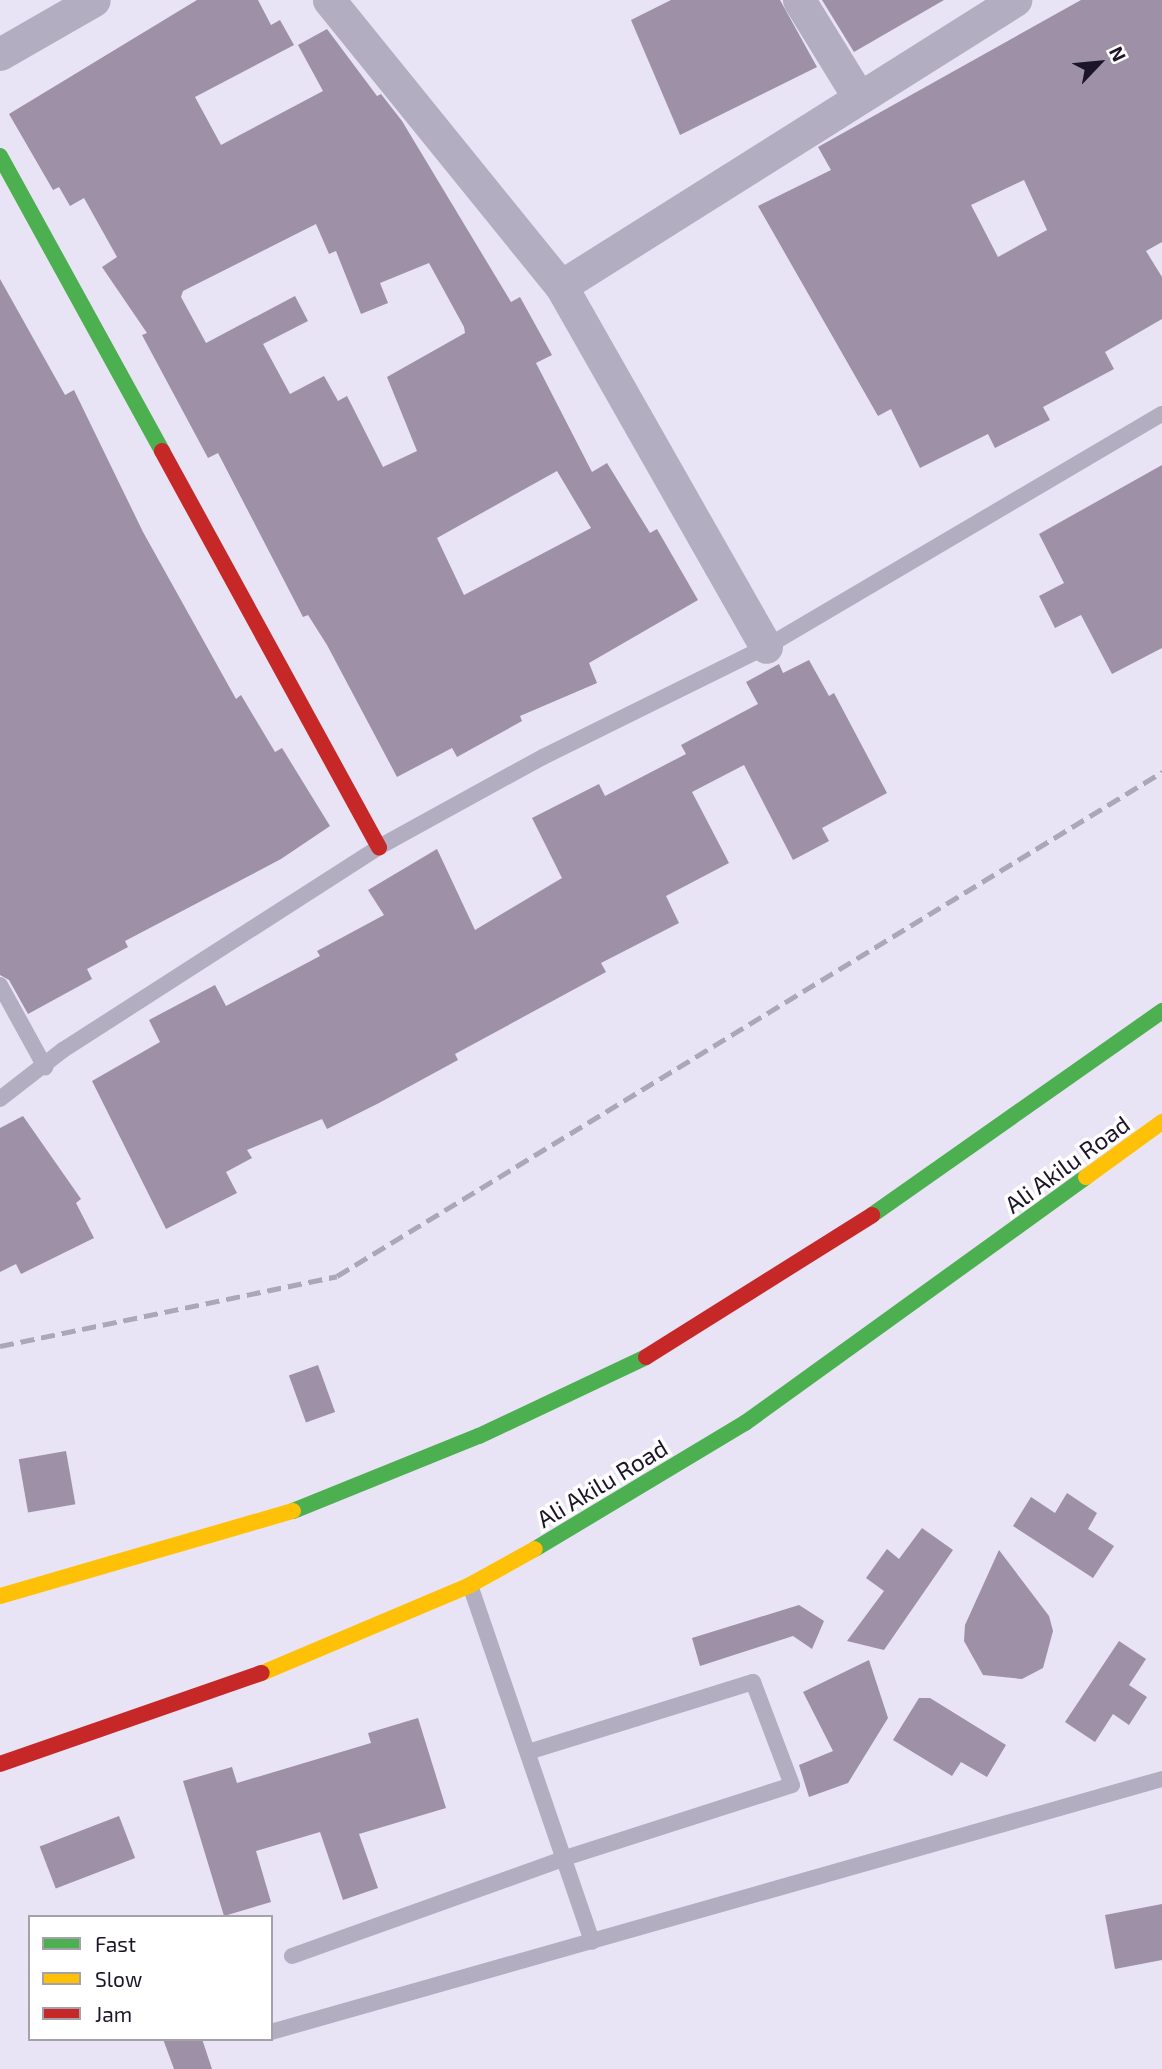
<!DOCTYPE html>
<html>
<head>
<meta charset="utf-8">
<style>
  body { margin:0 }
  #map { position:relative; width:1162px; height:2069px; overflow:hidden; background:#e8e3f5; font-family:"Exo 2",sans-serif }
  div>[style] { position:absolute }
  .building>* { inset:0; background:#9e90a7; transform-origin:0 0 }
  .lane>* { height:16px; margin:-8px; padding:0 8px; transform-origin:8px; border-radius:8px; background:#b3adc1 }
  .street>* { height:33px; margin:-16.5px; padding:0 16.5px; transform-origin:16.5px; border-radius:16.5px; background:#b3adc1 }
  .fast>* { height:16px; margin:-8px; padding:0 8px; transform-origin:8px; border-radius:8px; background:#4caf50 }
  .slow>* { height:16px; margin:-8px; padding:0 8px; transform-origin:8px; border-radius:8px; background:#ffc107 }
  .jam>* { height:16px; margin:-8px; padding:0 8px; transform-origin:8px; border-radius:8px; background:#c62828 }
  .rail>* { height:5px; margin-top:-2.5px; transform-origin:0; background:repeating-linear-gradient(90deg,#aca7b7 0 14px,transparent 0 21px) }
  span { translate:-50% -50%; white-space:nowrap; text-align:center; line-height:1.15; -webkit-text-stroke:7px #fff; paint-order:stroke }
  .street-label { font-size:24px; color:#1c152a }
  .legend { position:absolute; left:28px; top:1915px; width:245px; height:126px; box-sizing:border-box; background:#fff; border:2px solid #a4a1aa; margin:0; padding:9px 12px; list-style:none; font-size:21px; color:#1c152a }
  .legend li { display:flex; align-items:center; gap:14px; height:35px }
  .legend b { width:35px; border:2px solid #a4a1aa }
  .north { position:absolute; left:1064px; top:28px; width:70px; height:70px; -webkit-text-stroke:5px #fff; paint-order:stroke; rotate:64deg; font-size:19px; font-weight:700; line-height:28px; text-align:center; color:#1c152a }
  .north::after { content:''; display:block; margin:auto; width:24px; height:32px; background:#1c152a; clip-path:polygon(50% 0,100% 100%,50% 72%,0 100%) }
</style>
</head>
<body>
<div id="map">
  <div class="building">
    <i style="clip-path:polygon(evenodd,197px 0,258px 0,271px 25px,280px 20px,294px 45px,195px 97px,221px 145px,323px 91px,298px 45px,327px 29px,377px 96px,381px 94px,402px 121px,511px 302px,520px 297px,552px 355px,536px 363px,592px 472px,607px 463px,650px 533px,657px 529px,698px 600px,589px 663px,597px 683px,520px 716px,522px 721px,457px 757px,452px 748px,397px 777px,327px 645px,308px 615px,303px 617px,218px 453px,208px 458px,142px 335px,147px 333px,102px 267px,117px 257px,84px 198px,70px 206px,59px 187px,53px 190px,9px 114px,197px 0,316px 224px,329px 254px,336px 251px,361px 314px,388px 303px,380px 283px,429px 263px,464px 327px,465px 333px,387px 377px,417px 451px,383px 467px,347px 396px,338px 401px,324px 376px,290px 394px,263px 344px,308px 321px,295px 296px,206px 343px,181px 297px,183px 291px,316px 224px,197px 0,557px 471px,591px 528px,464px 595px,437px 538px,557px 471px)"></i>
    <i style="clip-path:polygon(671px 0,780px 0,817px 67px,680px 135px,631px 20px)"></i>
    <i style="clip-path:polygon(822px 0,944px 0,854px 52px)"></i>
    <i style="clip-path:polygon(evenodd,1081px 0,1162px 0,1162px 242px,1146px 251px,1162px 277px,1162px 319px,1105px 352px,1114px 369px,1043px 407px,1050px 420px,995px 448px,988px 434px,920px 468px,891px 409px,878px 416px,758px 206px,831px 170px,818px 147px,1081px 0,1024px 180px,1047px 230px,998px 257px,971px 205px,1024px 180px)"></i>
    <i style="clip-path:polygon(0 279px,65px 395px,74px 390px,143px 532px,236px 699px,241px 695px,275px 752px,282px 748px,330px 826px,281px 859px,125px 941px,128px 947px,87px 969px,92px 979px,28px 1014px,9px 980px,0 975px)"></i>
    <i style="clip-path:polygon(1162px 465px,1162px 648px,1112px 674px,1081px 615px,1055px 628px,1039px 596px,1064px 583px,1039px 534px)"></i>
    <i style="clip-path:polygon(809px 660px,829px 696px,834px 693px,887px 793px,822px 828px,829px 841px,793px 860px,744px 765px,692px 792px,729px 863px,666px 896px,679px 923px,601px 963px,606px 972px,455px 1054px,458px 1060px,379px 1103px,327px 1129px,322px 1119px,247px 1150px,252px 1158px,226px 1172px,237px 1193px,166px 1229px,92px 1081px,160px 1042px,149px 1020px,215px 985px,226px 1006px,320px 956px,317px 951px,384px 915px,368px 890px,437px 849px,475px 930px,562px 878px,532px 818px,599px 784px,605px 796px,686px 754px,681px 745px,758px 704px,746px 682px,779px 664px,783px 673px)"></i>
    <i style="clip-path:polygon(23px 1116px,81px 1199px,76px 1203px,94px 1238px,21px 1274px,16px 1264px,0 1272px,0 1128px)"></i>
    <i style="left:318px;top:1365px;width:50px;height:31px;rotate:70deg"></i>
    <i style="left:66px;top:1451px;width:54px;height:48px;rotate:80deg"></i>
    <i style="clip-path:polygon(1067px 1493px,1097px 1513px,1088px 1529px,1114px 1546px,1093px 1578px,1013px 1526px,1031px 1497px,1055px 1513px)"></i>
    <i style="clip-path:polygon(922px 1528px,953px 1550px,884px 1650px,847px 1641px,884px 1591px,866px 1578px,887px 1549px,899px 1559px)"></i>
    <i style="clip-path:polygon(999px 1550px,1049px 1616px,1053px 1631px,1043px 1668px,1022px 1679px,983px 1675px,964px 1641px,965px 1625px)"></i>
    <i style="clip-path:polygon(799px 1605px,824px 1621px,812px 1649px,793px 1636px,700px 1666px,692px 1638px)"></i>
    <i style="clip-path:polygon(1119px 1641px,1146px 1659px,1129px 1685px,1147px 1697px,1129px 1725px,1113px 1714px,1095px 1742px,1065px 1722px)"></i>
    <i style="clip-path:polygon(869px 1660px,888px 1718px,848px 1783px,809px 1797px,799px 1765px,833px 1751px,803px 1692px)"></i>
    <i style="clip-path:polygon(919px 1698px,930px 1698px,1006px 1745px,987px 1777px,961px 1762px,952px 1776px,893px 1740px)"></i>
    <i style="clip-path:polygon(418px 1718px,446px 1808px,359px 1834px,378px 1888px,343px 1900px,320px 1832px,256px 1851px,271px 1902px,224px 1916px,183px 1781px,232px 1767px,237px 1783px,371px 1743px,368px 1733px)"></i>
    <i style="left:119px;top:1816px;width:45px;height:85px;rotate:69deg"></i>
    <i style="clip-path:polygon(1162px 1904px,1162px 1960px,1115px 1969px,1105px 1915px)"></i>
    <i style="clip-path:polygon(163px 2039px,202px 2039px,212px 2069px,174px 2069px)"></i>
  </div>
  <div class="lane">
    <i style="left:0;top:985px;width:94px;rotate:61.2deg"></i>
    <i style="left:0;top:1099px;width:80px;rotate:-37.9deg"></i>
    <i style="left:63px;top:1050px;width:376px;rotate:-32.7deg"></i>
    <i style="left:379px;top:847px;width:187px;rotate:-28.8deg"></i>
    <i style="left:543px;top:757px;width:249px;rotate:-26.3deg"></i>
    <i style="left:766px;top:647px;width:459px;rotate:-30.5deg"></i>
    <i style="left:470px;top:1585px;width:377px;rotate:71.1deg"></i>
    <i style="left:292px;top:1956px;width:290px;rotate:-19.7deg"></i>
    <i style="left:565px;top:1858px;width:238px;rotate:-17.8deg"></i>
    <i style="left:792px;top:1785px;width:110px;rotate:-110.7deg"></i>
    <i style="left:753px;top:1682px;width:236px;rotate:162.7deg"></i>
    <i style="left:271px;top:2032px;width:926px;rotate:-15.85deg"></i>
  </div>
  <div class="street">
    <i style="left:329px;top:0;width:368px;rotate:51deg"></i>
    <i style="left:561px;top:286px;width:415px;rotate:60.4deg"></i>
    <i style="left:799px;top:0;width:113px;rotate:58.4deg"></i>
    <i style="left:0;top:54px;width:108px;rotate:-29.9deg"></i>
    <i style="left:561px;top:286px;width:537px;rotate:-32.21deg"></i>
  </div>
  <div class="fast">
    <i style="left:0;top:156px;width:337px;rotate:61.2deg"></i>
    <i style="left:872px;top:1215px;width:355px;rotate:-35.1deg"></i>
    <i style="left:293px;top:1511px;width:201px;rotate:-22deg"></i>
    <i style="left:479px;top:1436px;width:185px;rotate:-25.3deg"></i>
    <i style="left:535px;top:1549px;width:245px;rotate:-31deg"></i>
    <i style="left:745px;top:1423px;width:420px;rotate:-35.8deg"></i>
  </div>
  <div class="slow">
    <i style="left:1086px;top:1177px;width:94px;rotate:-35.9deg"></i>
    <i style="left:0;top:1596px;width:305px;rotate:-16.2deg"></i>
    <i style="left:262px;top:1673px;width:226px;rotate:-22.9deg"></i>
    <i style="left:470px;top:1585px;width:74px;rotate:-29deg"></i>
  </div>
  <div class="jam">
    <i style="left:162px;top:451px;width:452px;rotate:61.3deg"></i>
    <i style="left:646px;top:1357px;width:267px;rotate:-32.1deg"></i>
    <i style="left:0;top:1764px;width:277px;rotate:-19.2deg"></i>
  </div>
  <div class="rail">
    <i style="left:0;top:1346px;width:344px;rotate:-11.7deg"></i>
    <i style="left:337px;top:1276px;width:967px;rotate:-31.42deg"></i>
  </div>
  <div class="street-label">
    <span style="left:1067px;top:1164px;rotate:-36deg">Ali Akilu Road</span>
    <span style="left:602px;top:1483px;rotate:-31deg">Ali Akilu Road</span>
  </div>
  <ul class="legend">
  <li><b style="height:9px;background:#4caf50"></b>Fast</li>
  <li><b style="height:9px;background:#ffc107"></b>Slow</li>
  <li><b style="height:9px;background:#c62828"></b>Jam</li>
  </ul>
  <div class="north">N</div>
</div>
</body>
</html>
